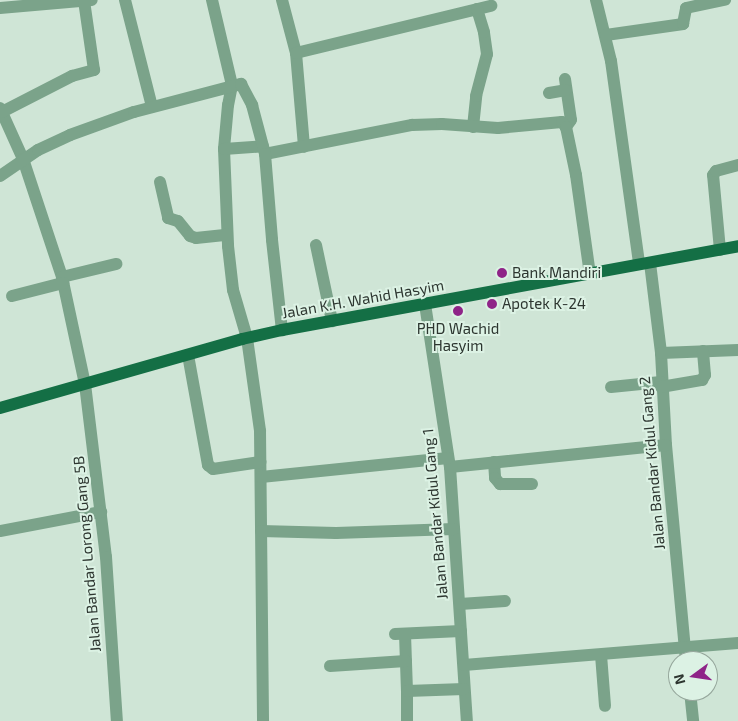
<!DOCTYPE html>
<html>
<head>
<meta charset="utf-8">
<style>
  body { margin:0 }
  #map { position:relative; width:738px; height:721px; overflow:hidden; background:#cfe5d6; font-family:"Exo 2",sans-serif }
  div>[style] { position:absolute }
  .minor>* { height:12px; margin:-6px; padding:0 6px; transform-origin:6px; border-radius:6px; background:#7ba38a }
  .major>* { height:12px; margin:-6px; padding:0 6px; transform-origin:6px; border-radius:6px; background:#146f45 }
  .dots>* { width:14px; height:14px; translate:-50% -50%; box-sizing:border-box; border:2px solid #dcf2e4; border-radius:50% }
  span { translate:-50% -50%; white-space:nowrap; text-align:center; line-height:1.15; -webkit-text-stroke:4px #dcf2e4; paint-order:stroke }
  .poi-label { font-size:15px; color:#2d3630 }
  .left { translate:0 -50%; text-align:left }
  .street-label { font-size:15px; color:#2d3630 }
  .north { position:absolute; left:668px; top:651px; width:50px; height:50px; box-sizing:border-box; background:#dcf2e4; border:1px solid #96a79c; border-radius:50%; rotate:256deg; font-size:14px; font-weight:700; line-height:20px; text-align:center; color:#2d3630 }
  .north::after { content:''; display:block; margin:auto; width:18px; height:22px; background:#8f2488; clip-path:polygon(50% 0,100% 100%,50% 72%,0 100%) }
</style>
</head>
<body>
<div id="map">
  <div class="minor">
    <i style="left:125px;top:0;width:110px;rotate:75.8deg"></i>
    <i style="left:212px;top:0;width:87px;rotate:76.8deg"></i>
    <i style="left:232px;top:85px;width:20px;rotate:101deg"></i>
    <i style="left:228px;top:105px;width:44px;rotate:95.2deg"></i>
    <i style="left:224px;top:149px;width:97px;rotate:87.6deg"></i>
    <i style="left:228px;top:246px;width:44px;rotate:83.5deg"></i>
    <i style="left:233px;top:290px;width:50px;rotate:73.7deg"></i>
    <i style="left:247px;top:338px;width:94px;rotate:82deg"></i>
    <i style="left:260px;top:431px;width:290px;rotate:89.4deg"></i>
    <i style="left:282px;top:0;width:55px;rotate:75.2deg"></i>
    <i style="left:296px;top:53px;width:94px;rotate:85.1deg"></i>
    <i style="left:596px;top:0;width:63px;rotate:76.2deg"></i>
    <i style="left:611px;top:61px;width:205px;rotate:82.1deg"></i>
    <i style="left:0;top:8px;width:92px;rotate:-5deg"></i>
    <i style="left:606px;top:35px;width:78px;rotate:-8.1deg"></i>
    <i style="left:683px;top:24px;width:16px;rotate:-79deg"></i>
    <i style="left:686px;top:8px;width:40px;rotate:-12deg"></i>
    <i style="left:296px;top:53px;width:201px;rotate:-13.6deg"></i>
    <i style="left:565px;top:79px;width:41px;rotate:81.7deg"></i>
    <i style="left:571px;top:120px;width:9px;rotate:126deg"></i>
    <i style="left:549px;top:93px;width:17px;rotate:-10deg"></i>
    <i style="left:0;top:108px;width:56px;rotate:65.7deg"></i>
    <i style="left:23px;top:159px;width:124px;rotate:71.7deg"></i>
    <i style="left:62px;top:277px;width:109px;rotate:77.9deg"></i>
    <i style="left:85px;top:384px;width:174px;rotate:83.1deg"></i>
    <i style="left:106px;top:557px;width:164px;rotate:86.2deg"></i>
    <i style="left:2px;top:112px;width:79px;rotate:-27.2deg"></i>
    <i style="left:72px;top:76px;width:23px;rotate:-15deg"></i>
    <i style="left:94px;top:70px;width:70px;rotate:-98.2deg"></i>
    <i style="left:473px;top:127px;width:31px;rotate:-84deg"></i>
    <i style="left:476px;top:96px;width:43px;rotate:-75.3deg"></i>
    <i style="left:487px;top:54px;width:22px;rotate:-98deg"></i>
    <i style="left:484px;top:32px;width:24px;rotate:-107deg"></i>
    <i style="left:224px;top:149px;width:39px;rotate:-4deg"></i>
    <i style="left:265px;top:154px;width:150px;rotate:-11.2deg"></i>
    <i style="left:412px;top:125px;width:30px;rotate:-2deg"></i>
    <i style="left:442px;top:124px;width:56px;rotate:4.1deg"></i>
    <i style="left:498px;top:128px;width:64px;rotate:-5.4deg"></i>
    <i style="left:562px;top:122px;width:6px;rotate:51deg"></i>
    <i style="left:566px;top:127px;width:49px;rotate:78.2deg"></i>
    <i style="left:576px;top:175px;width:100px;rotate:82deg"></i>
    <i style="left:0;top:176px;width:46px;rotate:-34.4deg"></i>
    <i style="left:38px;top:150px;width:35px;rotate:-25deg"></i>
    <i style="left:70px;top:135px;width:68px;rotate:-19.8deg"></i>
    <i style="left:134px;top:112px;width:111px;rotate:-14.7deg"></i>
    <i style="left:241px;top:84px;width:24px;rotate:62deg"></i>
    <i style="left:252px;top:105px;width:51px;rotate:75.1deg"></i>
    <i style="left:265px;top:154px;width:86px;rotate:85.3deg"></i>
    <i style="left:272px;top:240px;width:91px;rotate:83.7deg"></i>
    <i style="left:160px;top:182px;width:37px;rotate:77deg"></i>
    <i style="left:168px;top:218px;width:10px;rotate:17deg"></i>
    <i style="left:178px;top:221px;width:19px;rotate:51deg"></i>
    <i style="left:190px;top:236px;width:6px;rotate:18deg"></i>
    <i style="left:196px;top:238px;width:31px;rotate:-6deg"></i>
    <i style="left:316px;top:245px;width:78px;rotate:78.1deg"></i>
    <i style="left:720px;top:250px;width:75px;rotate:-95.3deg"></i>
    <i style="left:713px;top:175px;width:5px;rotate:-53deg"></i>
    <i style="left:716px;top:171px;width:23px;rotate:-15deg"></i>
    <i style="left:650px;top:263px;width:91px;rotate:83deg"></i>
    <i style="left:661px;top:353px;width:92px;rotate:86.9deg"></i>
    <i style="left:666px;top:445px;width:217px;rotate:84.7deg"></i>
    <i style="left:62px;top:277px;width:56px;rotate:-13.5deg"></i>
    <i style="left:12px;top:296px;width:53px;rotate:-14.3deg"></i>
    <i style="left:425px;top:304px;width:165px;rotate:81.3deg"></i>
    <i style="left:450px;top:467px;width:255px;rotate:86.2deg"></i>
    <i style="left:661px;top:353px;width:77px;rotate:-2.2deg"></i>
    <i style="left:188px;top:355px;width:112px;rotate:79.7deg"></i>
    <i style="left:208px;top:465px;width:6px;rotate:39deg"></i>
    <i style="left:213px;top:469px;width:48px;rotate:-8.5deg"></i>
    <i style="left:611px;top:387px;width:50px;rotate:-5.7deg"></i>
    <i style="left:661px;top:387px;width:42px;rotate:-9.7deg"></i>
    <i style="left:702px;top:380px;width:6px;rotate:-59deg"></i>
    <i style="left:705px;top:375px;width:24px;rotate:-95deg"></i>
    <i style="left:494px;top:462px;width:16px;rotate:86deg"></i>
    <i style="left:495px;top:478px;width:8px;rotate:50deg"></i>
    <i style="left:500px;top:484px;width:32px"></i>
    <i style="left:450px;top:467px;width:217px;rotate:-5.8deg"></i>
    <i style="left:261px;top:477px;width:188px;rotate:-5.8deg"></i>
    <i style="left:0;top:531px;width:103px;rotate:-10.7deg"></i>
    <i style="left:261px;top:531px;width:75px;rotate:1.5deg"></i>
    <i style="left:336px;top:533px;width:118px;rotate:-1.9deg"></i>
    <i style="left:460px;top:604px;width:45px;rotate:-3.8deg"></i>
    <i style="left:395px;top:634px;width:66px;rotate:-2.6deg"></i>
    <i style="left:405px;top:634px;width:57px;rotate:88deg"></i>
    <i style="left:601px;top:655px;width:51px;rotate:85.5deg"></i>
    <i style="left:464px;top:665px;width:275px;rotate:-4.6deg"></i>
    <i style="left:330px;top:666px;width:76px;rotate:-3.8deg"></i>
    <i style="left:690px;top:691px;width:30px;rotate:84deg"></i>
    <i style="left:407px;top:721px;width:30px;rotate:-90deg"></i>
    <i style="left:407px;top:691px;width:57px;rotate:-2deg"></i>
  </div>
  <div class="major">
    <i style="left:0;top:408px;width:252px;rotate:-15.9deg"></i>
    <i style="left:242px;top:339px;width:41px;rotate:-12.7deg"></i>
    <i style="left:282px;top:330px;width:464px;rotate:-10.4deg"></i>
  </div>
  <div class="dots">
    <i style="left:502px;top:273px;background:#8f2488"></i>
    <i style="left:492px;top:304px;background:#8f2488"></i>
    <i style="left:458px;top:311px;background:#8f2488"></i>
  </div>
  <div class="poi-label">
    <span class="left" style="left:512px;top:273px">Bank Mandiri</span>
    <span class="left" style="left:502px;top:304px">Apotek K-24</span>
    <span style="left:458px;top:337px">PHD Wachid<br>Hasyim</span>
  </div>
  <div class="street-label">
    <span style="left:363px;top:299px;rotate:-10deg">Jalan K.H. Wahid Hasyim</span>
    <span style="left:652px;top:463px;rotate:-95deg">Jalan Bandar Kidul Gang 2</span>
    <span style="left:435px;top:514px;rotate:-95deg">Jalan Bandar Kidul Gang 1</span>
    <span style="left:87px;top:554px;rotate:-95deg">Jalan Bandar Lorong Gang 5B</span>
  </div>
  <div class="north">N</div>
</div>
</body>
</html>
